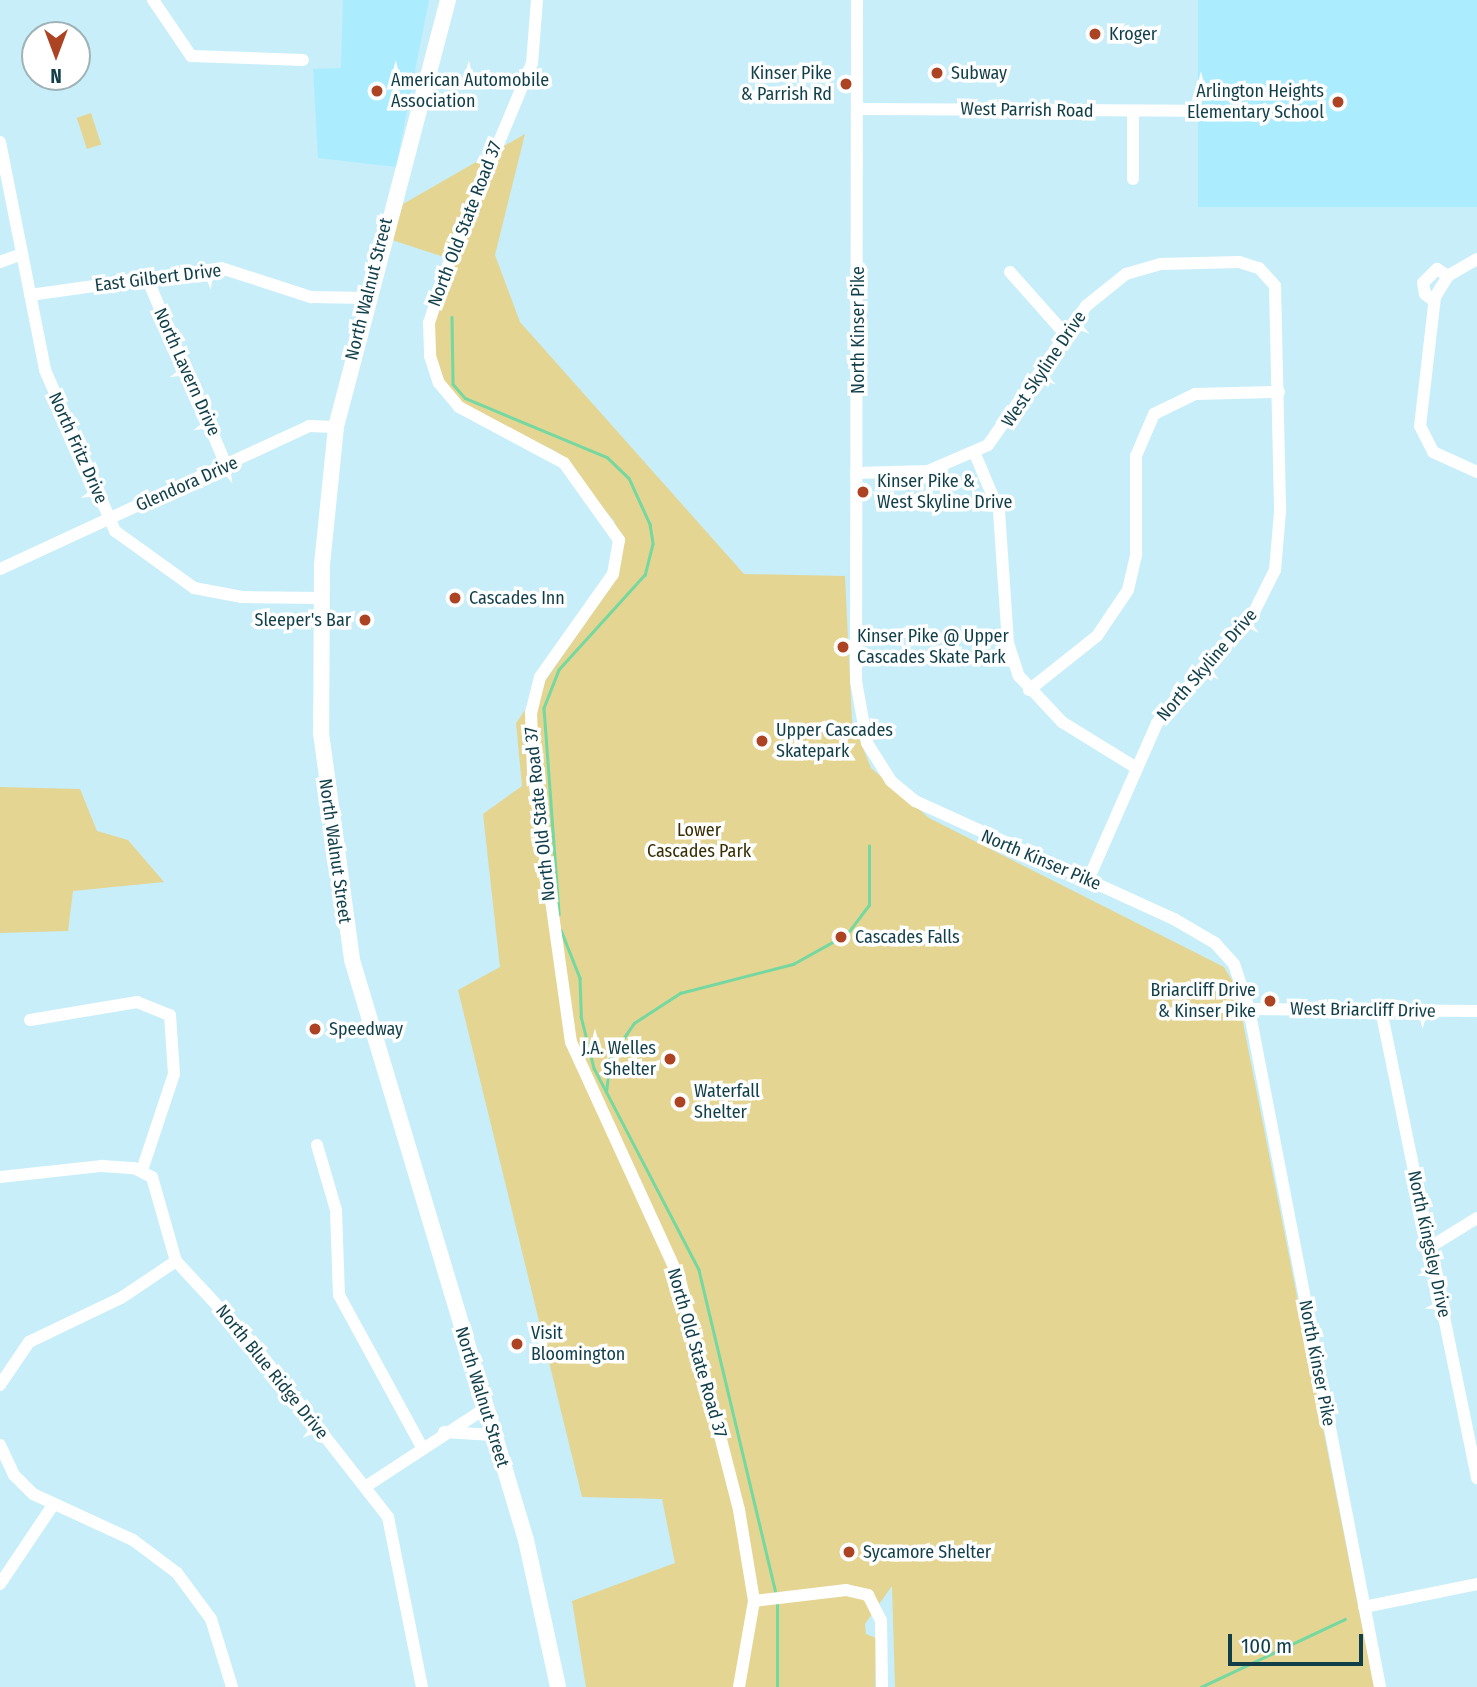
<!DOCTYPE html>
<html>
<head>
<meta charset="utf-8">
<style>
  body { margin:0 }
  #map { position:relative; width:1477px; height:1687px; overflow:hidden; background:#c8eefa; font-family:"Fira Sans Condensed",sans-serif }
  div>[style] { position:absolute }
  .built>* { inset:0; background:#acecff; transform-origin:0 0 }
  .green>* { inset:0; background:#e4d592; transform-origin:0 0 }
  .stream>* { height:2.5px; margin:-1.25px; padding:0 1.25px; transform-origin:1.25px; border-radius:1.25px; background:#76d8a1 }
  .minor>* { height:12px; margin:-6px; padding:0 6px; transform-origin:6px; border-radius:6px; background:#fff }
  .major>* { height:16px; margin:-8px; padding:0 8px; transform-origin:8px; border-radius:8px; background:#fff }
  .dots>* { width:19px; height:19px; translate:-50% -50%; box-sizing:border-box; border:4px solid #fff; border-radius:50% }
  span { translate:-50% -50%; white-space:nowrap; text-align:center; line-height:1.15; -webkit-text-stroke:7px #fff; paint-order:stroke }
  .poi-label { font-size:18px; color:#103f4a }
  .left { translate:0 -50%; text-align:left }
  .right { translate:-100% -50%; text-align:right }
  .street-label { font-size:18px; color:#103f4a }
  .park-label { font-size:18px; color:#372e02 }
  .north { position:absolute; left:21px; top:21px; width:70px; height:70px; box-sizing:border-box; background:#fff; border:2px solid #9fb2b7; border-radius:50%; rotate:180deg; font-size:19px; font-weight:700; line-height:28px; text-align:center; color:#103f4a }
  .north::after { content:''; display:block; margin:auto; width:24px; height:32px; background:#ac4424; clip-path:polygon(50% 0,100% 100%,50% 72%,0 100%) }
  .scale { position:absolute; left:1228px; top:1634px; width:135px; height:32px; box-sizing:border-box; border:4px solid #103f4a; border-top:0; padding-left:9px; font-size:21px; line-height:24px; white-space:nowrap; color:#103f4a; -webkit-text-stroke:5px #fff; paint-order:stroke }
</style>
</head>
<body>
<div id="map">
  <div class="built">
    <i style="clip-path:polygon(343px 0,429px 0,396px 167px,318px 158px,313px 69px,341px 68px)"></i>
    <i style="left:1198px;top:0;width:279px;height:207px"></i>
  </div>
  <div class="green">
    <i style="left:91px;top:113px;width:33px;height:15px;rotate:72deg"></i>
    <i style="clip-path:polygon(525px 134px,495px 255px,520px 322px,744px 574px,845px 576px,852px 721px,871px 768px,929px 818px,1224px 967px,1236px 987px,1374px 1687px,895px 1687px,892px 1586px,865px 1624px,866px 1634px,876px 1638px,875px 1687px,586px 1687px,572px 1601px,675px 1563px,662px 1499px,582px 1497px,458px 990px,500px 967px,483px 814px,522px 786px,516px 723px,618px 576px,623px 545px,614px 521px,557px 452px,464px 405px,438px 373px,432px 335px,450px 259px,392px 240px,403px 204px)"></i>
    <i style="clip-path:polygon(0 787px,80px 789px,97px 831px,128px 840px,164px 882px,73px 891px,68px 931px,0 933px)"></i>
  </div>
  <div class="stream">
    <i style="left:452px;top:317px;width:67px;rotate:89.1deg"></i>
    <i style="left:453px;top:384px;width:18px;rotate:49deg"></i>
    <i style="left:465px;top:398px;width:154px;rotate:22.6deg"></i>
    <i style="left:607px;top:457px;width:30px;rotate:44deg"></i>
    <i style="left:629px;top:478px;width:51px;rotate:65.5deg"></i>
    <i style="left:650px;top:524px;width:20px;rotate:81deg"></i>
    <i style="left:653px;top:544px;width:32px;rotate:104deg"></i>
    <i style="left:645px;top:575px;width:128px;rotate:132.2deg"></i>
    <i style="left:559px;top:670px;width:41px;rotate:111.5deg"></i>
    <i style="left:544px;top:708px;width:207px;rotate:85.8deg"></i>
    <i style="left:561px;top:930px;width:52px;rotate:68.4deg"></i>
    <i style="left:580px;top:978px;width:38px;rotate:88deg"></i>
    <i style="left:581px;top:1016px;width:54px;rotate:76deg"></i>
    <i style="left:594px;top:1068px;width:228px;rotate:62.5deg"></i>
    <i style="left:699px;top:1270px;width:331px;rotate:76.6deg"></i>
    <i style="left:606px;top:1092px;width:34px;rotate:-83deg"></i>
    <i style="left:610px;top:1058px;width:42px;rotate:-55.6deg"></i>
    <i style="left:634px;top:1023px;width:55px;rotate:-33.1deg"></i>
    <i style="left:680px;top:993px;width:117px;rotate:-14.4deg"></i>
    <i style="left:793px;top:964px;width:62px;rotate:-29.1deg"></i>
    <i style="left:847px;top:934px;width:36px;rotate:-53deg"></i>
    <i style="left:869px;top:905px;width:59px;rotate:-90deg"></i>
    <i style="left:777px;top:1687px;width:85px;rotate:-90deg"></i>
    <i style="left:1201px;top:1687px;width:159px;rotate:-25.3deg"></i>
  </div>
  <div class="minor">
    <i style="left:153px;top:0;width:68px;rotate:55.8deg"></i>
    <i style="left:191px;top:56px;width:112px;rotate:2deg"></i>
    <i style="left:537px;top:0;width:63px;rotate:94.5deg"></i>
    <i style="left:532px;top:63px;width:212px;rotate:112.7deg"></i>
    <i style="left:450px;top:259px;width:67px;rotate:108.2deg"></i>
    <i style="left:429px;top:323px;width:33px;rotate:88deg"></i>
    <i style="left:430px;top:356px;width:28px;rotate:72deg"></i>
    <i style="left:439px;top:383px;width:31px;rotate:50deg"></i>
    <i style="left:459px;top:407px;width:119px;rotate:28.1deg"></i>
    <i style="left:564px;top:463px;width:95px;rotate:54.5deg"></i>
    <i style="left:619px;top:540px;width:35px;rotate:100deg"></i>
    <i style="left:613px;top:574px;width:126px;rotate:125.3deg"></i>
    <i style="left:540px;top:677px;width:36px;rotate:104deg"></i>
    <i style="left:531px;top:712px;width:60px;rotate:88.1deg"></i>
    <i style="left:533px;top:772px;width:273px;rotate:82deg"></i>
    <i style="left:571px;top:1042px;width:262px;rotate:65.4deg"></i>
    <i style="left:680px;top:1280px;width:237px;rotate:75.6deg"></i>
    <i style="left:739px;top:1510px;width:92px;rotate:80.6deg"></i>
    <i style="left:754px;top:1601px;width:87px;rotate:99.9deg"></i>
    <i style="left:857px;top:0;width:681px;rotate:90.08deg"></i>
    <i style="left:856px;top:681px;width:63px;rotate:79.9deg"></i>
    <i style="left:867px;top:743px;width:45px;rotate:57.7deg"></i>
    <i style="left:891px;top:781px;width:31px;rotate:40deg"></i>
    <i style="left:915px;top:801px;width:285px;rotate:24.5deg"></i>
    <i style="left:1174px;top:919px;width:48px;rotate:30.3deg"></i>
    <i style="left:1215px;top:943px;width:28px;rotate:48deg"></i>
    <i style="left:1234px;top:964px;width:47px;rotate:71.6deg"></i>
    <i style="left:1249px;top:1009px;width:691px;rotate:79.06deg"></i>
    <i style="left:859px;top:109px;width:335px;rotate:0.3deg"></i>
    <i style="left:1133px;top:112px;width:67px;rotate:90deg"></i>
    <i style="left:0;top:142px;width:232px;rotate:78.8deg"></i>
    <i style="left:45px;top:370px;width:176px;rotate:66.5deg"></i>
    <i style="left:115px;top:531px;width:97px;rotate:35.8deg"></i>
    <i style="left:194px;top:588px;width:49px;rotate:10.6deg"></i>
    <i style="left:242px;top:597px;width:79px;rotate:0.7deg"></i>
    <i style="left:1477px;top:259px;width:34px;rotate:150deg"></i>
    <i style="left:1448px;top:276px;width:25px;rotate:122deg"></i>
    <i style="left:1435px;top:297px;width:130px;rotate:96.6deg"></i>
    <i style="left:1420px;top:426px;width:29px;rotate:63deg"></i>
    <i style="left:1433px;top:452px;width:48px;rotate:24.4deg"></i>
    <i style="left:0;top:262px;width:23px;rotate:-20deg"></i>
    <i style="left:1010px;top:272px;width:83px;rotate:48.4deg"></i>
    <i style="left:147px;top:278px;width:205px;rotate:67.1deg"></i>
    <i style="left:30px;top:295px;width:193px;rotate:-8deg"></i>
    <i style="left:221px;top:268px;width:95px;rotate:17.9deg"></i>
    <i style="left:311px;top:297px;width:55px;rotate:1deg"></i>
    <i style="left:1434px;top:301px;width:11px;rotate:-142deg"></i>
    <i style="left:1425px;top:294px;width:11px;rotate:-100deg"></i>
    <i style="left:1423px;top:283px;width:20px;rotate:-45deg"></i>
    <i style="left:1437px;top:269px;width:13px;rotate:32deg"></i>
    <i style="left:975px;top:454px;width:62px;rotate:67.2deg"></i>
    <i style="left:999px;top:511px;width:132px;rotate:86.1deg"></i>
    <i style="left:1008px;top:643px;width:35px;rotate:72deg"></i>
    <i style="left:1019px;top:676px;width:63px;rotate:46.9deg"></i>
    <i style="left:1062px;top:722px;width:86px;rotate:31.7deg"></i>
    <i style="left:856px;top:473px;width:72px;rotate:-1.6deg"></i>
    <i style="left:928px;top:471px;width:65px;rotate:-23.4deg"></i>
    <i style="left:988px;top:445px;width:170px;rotate:-54.8deg"></i>
    <i style="left:1086px;top:306px;width:51px;rotate:-38.7deg"></i>
    <i style="left:1126px;top:274px;width:35px;rotate:-16deg"></i>
    <i style="left:1160px;top:264px;width:79px;rotate:-1.5deg"></i>
    <i style="left:1239px;top:262px;width:21px;rotate:17deg"></i>
    <i style="left:1259px;top:268px;width:24px;rotate:48deg"></i>
    <i style="left:1275px;top:286px;width:226px;rotate:88.7deg"></i>
    <i style="left:1280px;top:512px;width:58px;rotate:94.9deg"></i>
    <i style="left:1275px;top:570px;width:49px;rotate:116.6deg"></i>
    <i style="left:1253px;top:614px;width:145px;rotate:131.4deg"></i>
    <i style="left:1157px;top:723px;width:171px;rotate:113.7deg"></i>
    <i style="left:0;top:569px;width:340px;rotate:-24.8deg"></i>
    <i style="left:309px;top:426px;width:27px;rotate:2deg"></i>
    <i style="left:1029px;top:690px;width:87px;rotate:-38.5deg"></i>
    <i style="left:1097px;top:636px;width:55px;rotate:-56deg"></i>
    <i style="left:1128px;top:590px;width:37px;rotate:-77deg"></i>
    <i style="left:1136px;top:554px;width:98px;rotate:-90deg"></i>
    <i style="left:1136px;top:456px;width:46px;rotate:-66.8deg"></i>
    <i style="left:1154px;top:414px;width:46px;rotate:-26deg"></i>
    <i style="left:1195px;top:394px;width:84px;rotate:-1.4deg"></i>
    <i style="left:1249px;top:1009px;width:228px;rotate:0.5deg"></i>
    <i style="left:1381px;top:1010px;width:478px;rotate:78.4deg"></i>
    <i style="left:30px;top:1020px;width:109px;rotate:-9.5deg"></i>
    <i style="left:137px;top:1002px;width:35px;rotate:22deg"></i>
    <i style="left:170px;top:1015px;width:59px;rotate:86.1deg"></i>
    <i style="left:174px;top:1074px;width:101px;rotate:108.4deg"></i>
    <i style="left:317px;top:1145px;width:68px;rotate:73.7deg"></i>
    <i style="left:336px;top:1210px;width:85px;rotate:88deg"></i>
    <i style="left:339px;top:1295px;width:175px;rotate:61.4deg"></i>
    <i style="left:0;top:1177px;width:103px;rotate:-6.2deg"></i>
    <i style="left:102px;top:1166px;width:32px;rotate:4deg"></i>
    <i style="left:134px;top:1168px;width:20px;rotate:27deg"></i>
    <i style="left:152px;top:1177px;width:87px;rotate:74.1deg"></i>
    <i style="left:176px;top:1261px;width:112px;rotate:47.2deg"></i>
    <i style="left:252px;top:1343px;width:221px;rotate:52deg"></i>
    <i style="left:388px;top:1517px;width:173px;rotate:78.7deg"></i>
    <i style="left:1430px;top:1247px;width:55px;rotate:-31.7deg"></i>
    <i style="left:0;top:1385px;width:52px;rotate:-56deg"></i>
    <i style="left:29px;top:1342px;width:102px;rotate:-25.6deg"></i>
    <i style="left:121px;top:1298px;width:66px;rotate:-33.9deg"></i>
    <i style="left:444px;top:1432px;width:49px;rotate:3.5deg"></i>
    <i style="left:0;top:1445px;width:33px;rotate:65deg"></i>
    <i style="left:14px;top:1475px;width:27px;rotate:45deg"></i>
    <i style="left:33px;top:1494px;width:110px;rotate:24.7deg"></i>
    <i style="left:133px;top:1540px;width:55px;rotate:36.9deg"></i>
    <i style="left:177px;top:1573px;width:57px;rotate:53.5deg"></i>
    <i style="left:211px;top:1619px;width:71px;rotate:72.8deg"></i>
    <i style="left:365px;top:1487px;width:142px;rotate:-33.2deg"></i>
    <i style="left:0;top:1584px;width:95px;rotate:-56.1deg"></i>
    <i style="left:754px;top:1601px;width:93px;rotate:-6.8deg"></i>
    <i style="left:846px;top:1590px;width:23px;rotate:13deg"></i>
    <i style="left:868px;top:1595px;width:28px;rotate:63deg"></i>
    <i style="left:881px;top:1620px;width:67px;rotate:89.1deg"></i>
    <i style="left:1364px;top:1607px;width:115px;rotate:-11.5deg"></i>
  </div>
  <div class="major">
    <i style="left:448px;top:0;width:441px;rotate:104.7deg"></i>
    <i style="left:336px;top:427px;width:140px;rotate:95.8deg"></i>
    <i style="left:322px;top:566px;width:167px;rotate:90.3deg"></i>
    <i style="left:321px;top:733px;width:229px;rotate:82.2deg"></i>
    <i style="left:352px;top:960px;width:606px;rotate:73.3deg"></i>
    <i style="left:526px;top:1540px;width:150px;rotate:77.7deg"></i>
  </div>
  <div class="dots">
    <i style="left:1095px;top:34px;background:#ac4424"></i>
    <i style="left:937px;top:73px;background:#ac4424"></i>
    <i style="left:846px;top:84px;background:#ac4424"></i>
    <i style="left:377px;top:91px;background:#ac4424"></i>
    <i style="left:1338px;top:102px;background:#ac4424"></i>
    <i style="left:863px;top:492px;background:#ac4424"></i>
    <i style="left:455px;top:598px;background:#ac4424"></i>
    <i style="left:365px;top:620px;background:#ac4424"></i>
    <i style="left:843px;top:647px;background:#ac4424"></i>
    <i style="left:762px;top:741px;background:#ac4424"></i>
    <i style="left:841px;top:937px;background:#ac4424"></i>
    <i style="left:1270px;top:1001px;background:#ac4424"></i>
    <i style="left:315px;top:1029px;background:#ac4424"></i>
    <i style="left:670px;top:1059px;background:#ac4424"></i>
    <i style="left:680px;top:1102px;background:#ac4424"></i>
    <i style="left:517px;top:1344px;background:#ac4424"></i>
    <i style="left:849px;top:1552px;background:#ac4424"></i>
  </div>
  <div class="poi-label">
    <span class="left" style="left:1109px;top:34px">Kroger</span>
    <span class="left" style="left:951px;top:73px">Subway</span>
    <span class="right" style="left:832px;top:84px">Kinser Pike<br>&amp; Parrish Rd</span>
    <span class="left" style="left:391px;top:91px">American Automobile<br>Association</span>
    <span class="right" style="left:1324px;top:102px">Arlington Heights<br>Elementary School</span>
    <span class="left" style="left:877px;top:492px">Kinser Pike &amp;<br>West Skyline Drive</span>
    <span class="left" style="left:469px;top:598px">Cascades Inn</span>
    <span class="right" style="left:351px;top:620px">Sleeper's Bar</span>
    <span class="left" style="left:857px;top:647px">Kinser Pike @ Upper<br>Cascades Skate Park</span>
    <span class="left" style="left:776px;top:741px">Upper Cascades<br>Skatepark</span>
    <span class="left" style="left:855px;top:937px">Cascades Falls</span>
    <span class="right" style="left:1256px;top:1001px">Briarcliff Drive<br>&amp; Kinser Pike</span>
    <span class="left" style="left:329px;top:1029px">Speedway</span>
    <span class="right" style="left:656px;top:1059px">J.A. Welles<br>Shelter</span>
    <span class="left" style="left:694px;top:1102px">Waterfall<br>Shelter</span>
    <span class="left" style="left:531px;top:1344px">Visit<br>Bloomington</span>
    <span class="left" style="left:863px;top:1552px">Sycamore Shelter</span>
  </div>
  <div class="street-label">
    <span style="left:1027px;top:110px;rotate:1deg">West Parrish Road</span>
    <span style="left:465px;top:224px;rotate:-69deg">North Old State Road 37</span>
    <span style="left:158px;top:278px;rotate:-7deg">East Gilbert Drive</span>
    <span style="left:369px;top:289px;rotate:-76deg">North Walnut Street</span>
    <span style="left:858px;top:330px;rotate:-90deg">North Kinser Pike</span>
    <span style="left:1044px;top:369px;rotate:-56deg">West Skyline Drive</span>
    <span style="left:187px;top:372px;rotate:66deg">North Lavern Drive</span>
    <span style="left:78px;top:448px;rotate:66deg">North Fritz Drive</span>
    <span style="left:187px;top:484px;rotate:-24deg">Glendora Drive</span>
    <span style="left:1207px;top:665px;rotate:-49deg">North Skyline Drive</span>
    <span style="left:540px;top:814px;rotate:-96deg">North Old State Road 37</span>
    <span style="left:335px;top:851px;rotate:82deg">North Walnut Street</span>
    <span style="left:1041px;top:860px;rotate:23deg">North Kinser Pike</span>
    <span style="left:1363px;top:1010px;rotate:1deg">West Briarcliff Drive</span>
    <span style="left:1429px;top:1244px;rotate:78deg">North Kingsley Drive</span>
    <span style="left:697px;top:1353px;rotate:74deg">North Old State Road 37</span>
    <span style="left:1317px;top:1363px;rotate:79deg">North Kinser Pike</span>
    <span style="left:272px;top:1372px;rotate:51deg">North Blue Ridge Drive</span>
    <span style="left:482px;top:1397px;rotate:73deg">North Walnut Street</span>
  </div>
  <div class="park-label">
    <span style="left:699px;top:841px">Lower<br>Cascades Park</span>
  </div>
  <div class="north">N</div>
  <div class="scale">100 m</div>
</div>
</body>
</html>
